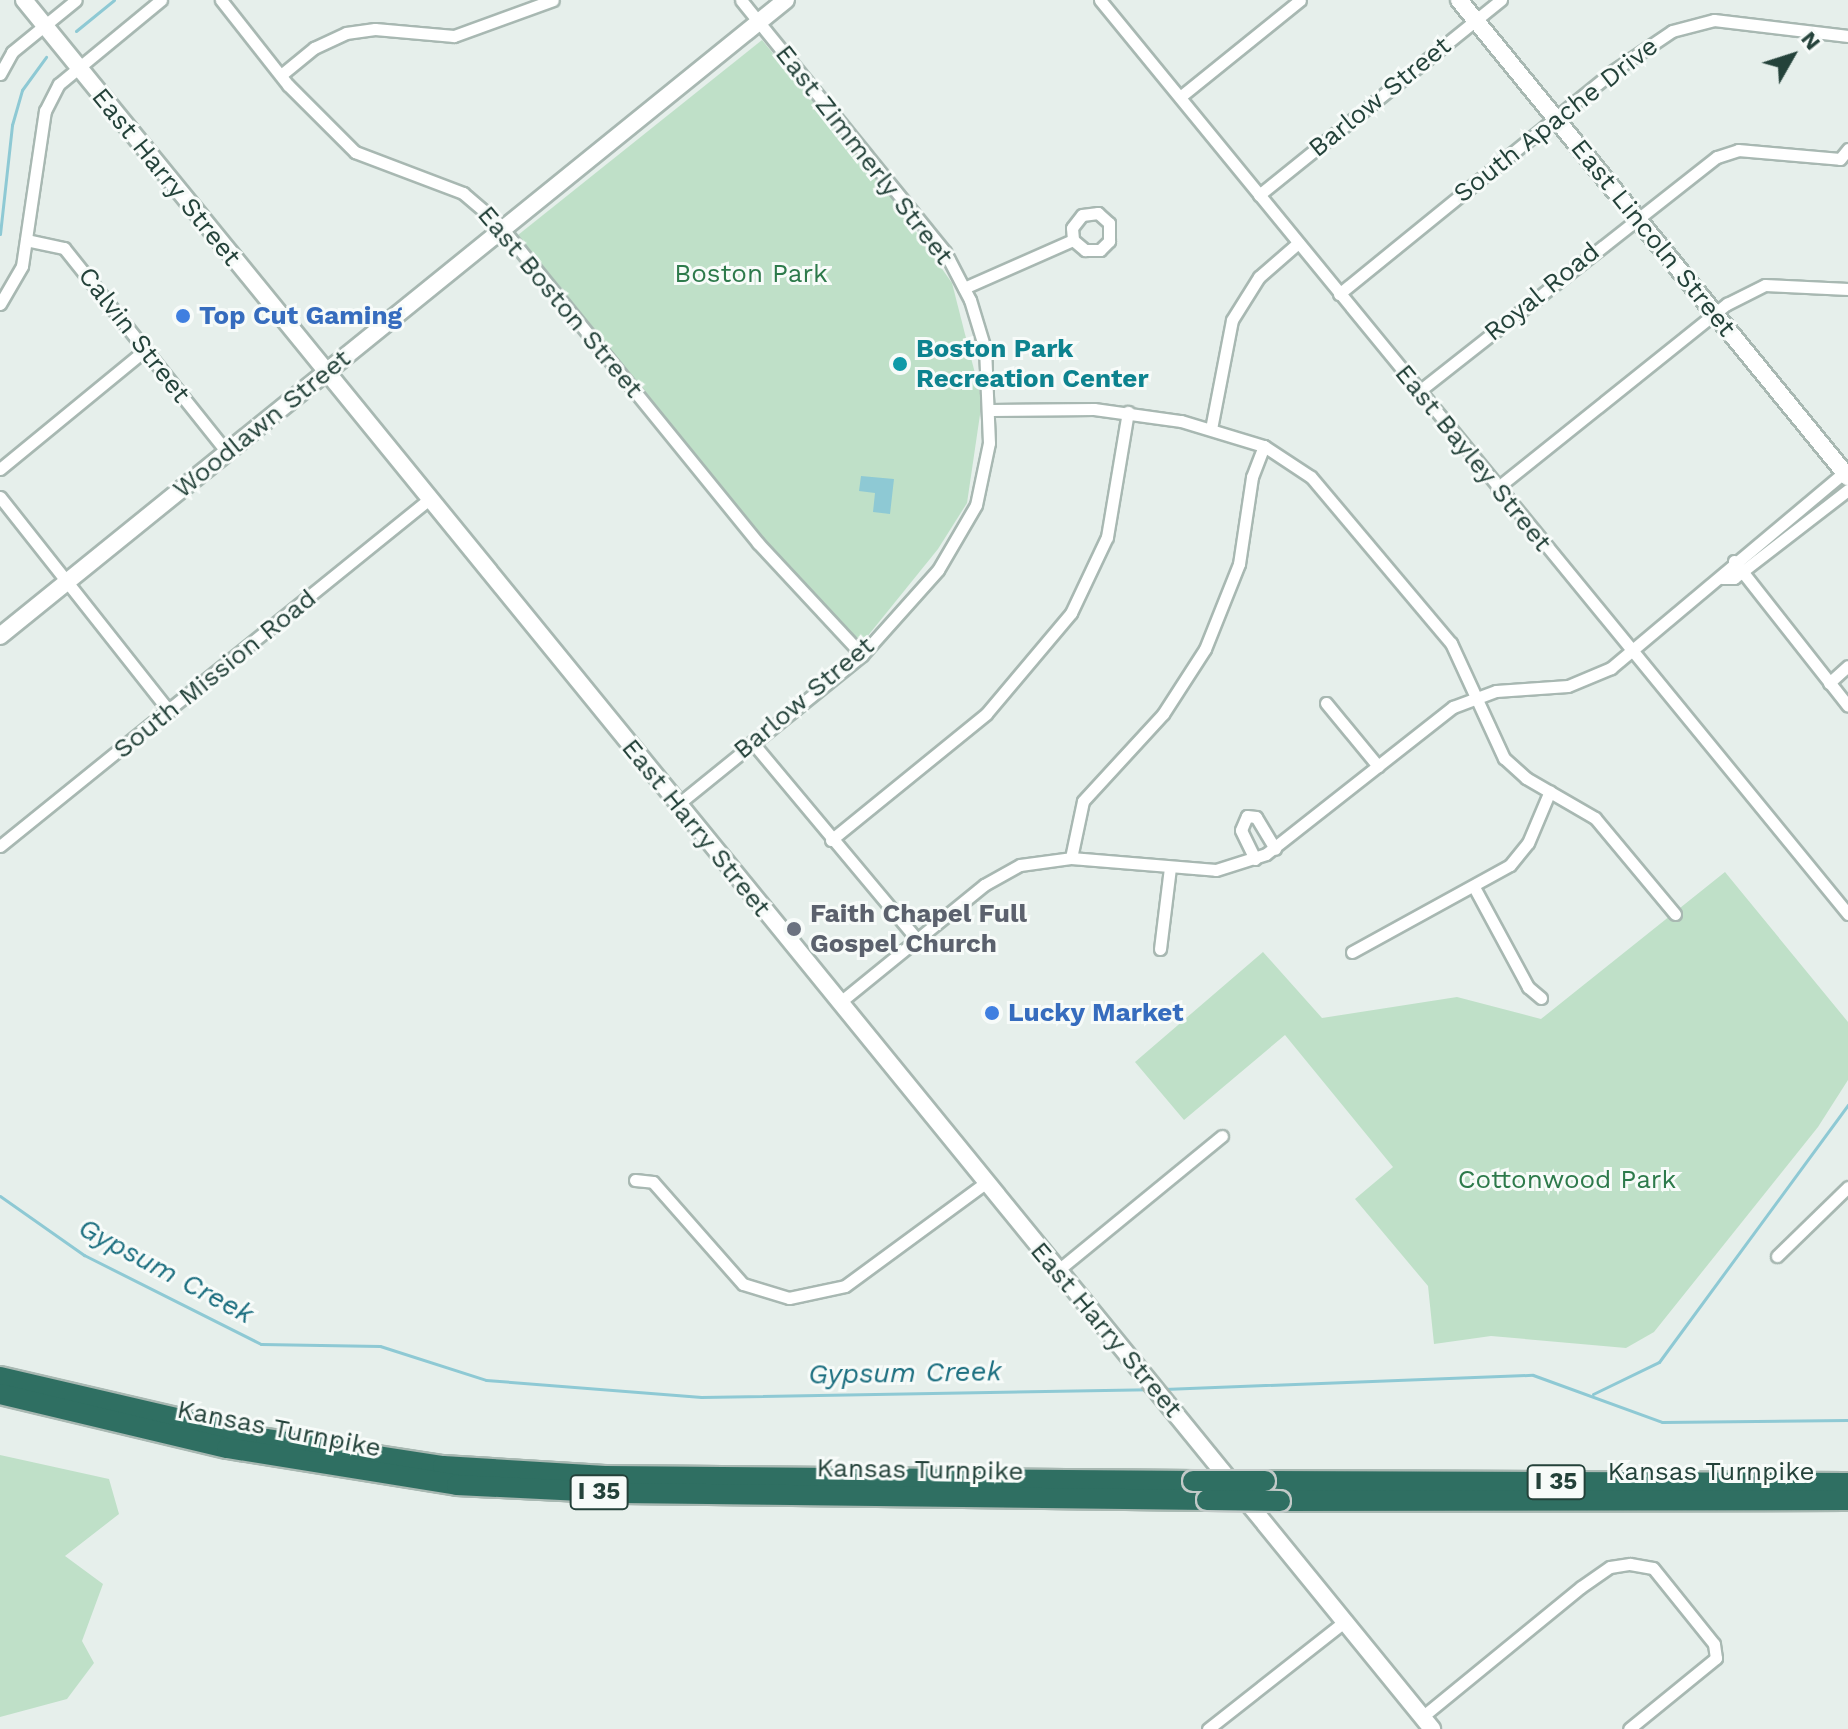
<!DOCTYPE html>
<html>
<head>
<meta charset="utf-8">
<style>
  body { margin:0 }
  #map { position:relative; width:1848px; height:1729px; overflow:hidden; background:#e6efeb; font-family:"Work Sans",sans-serif }
  div>[style] { position:absolute }
  .green>* { inset:0; background:#bfe0c8 }
  .water>* { inset:0; background:#8ec9d4 }
  .stream>* { height:3px; margin:-1.5px; padding:0 1.5px; transform-origin:1.5px; border-radius:1.5px; background:#8ec9d4 }
  .roads { filter:drop-shadow(2px 0 #a8b8b2) drop-shadow(-2px 0 #a8b8b2) drop-shadow(0 2px #a8b8b2) drop-shadow(0 -2px #a8b8b2) }
  .street>* { height:11px; margin:-5.5px; padding:0 5.5px; transform-origin:5.5px; border-radius:5.5px; background:#fff }
  .secondary>* { height:16px; margin:-8px; padding:0 8px; transform-origin:8px; border-radius:8px; background:#fff }
  .highway>* { height:20px; margin:-10px; padding:0 10px; transform-origin:10px; border-radius:10px; background:#2f6f62 }
  .bridges { filter:drop-shadow(2px 0 #c2cac8) drop-shadow(-2px 0 #c2cac8) drop-shadow(0 2px #c2cac8) drop-shadow(0 -2px #c2cac8) }
  .highway-bridge>* { height:20px; margin:-10px; padding:0 10px; transform-origin:10px; border-radius:10px; background:#2f6f62 }
  .dots>* { width:22px; height:22px; translate:-50% -50%; box-sizing:border-box; border:4px solid #f7fbf9; border-radius:50% }
  span { translate:-50% -50%; white-space:nowrap; text-align:center; line-height:1.15; -webkit-text-stroke:6px #f7fbf9; paint-order:stroke }
  .shield-label span { padding:2px 6px; background:#f7fbf9; border:2px solid; border-radius:6px; -webkit-text-stroke-width:0 }
  .shield-label { font-size:24px; color:#24423a; font-weight:700 }
  .street-label { font-size:26px; color:#24423a }
  .park-label { font-size:26px; color:#2d7a4b }
  .shop-label { font-size:26px; color:#366cbe; font-weight:700 }
  .left { translate:0 -50%; text-align:left }
  .culture-label { font-size:26px; color:#0d838f; font-weight:700 }
  .worship-label { font-size:26px; color:#5b616d; font-weight:700 }
  .water-label { font-size:28px; color:#1c6f80; font-style:italic }
  .north { position:absolute; left:1752px; top:16px; width:80px; height:80px; -webkit-text-stroke:6px #f7fbf9; paint-order:stroke; rotate:51deg; font-size:22px; font-weight:700; line-height:32px; text-align:center; color:#24423a }
  .north::after { content:''; display:block; margin:auto; width:28px; height:36px; background:#24423a; clip-path:polygon(50% 0,100% 100%,50% 72%,0 100%) }
</style>
</head>
<body>
<div id="map">
  <div class="green">
    <i style="clip-path:polygon(762px 40px,893px 199px,952px 283px,982px 401px,967px 503px,938px 549px,862px 643px,795px 577px,518px 235px)"></i>
    <i style="clip-path:polygon(1725px 872px,1848px 1022px,1848px 1080px,1818px 1127px,1654px 1332px,1626px 1348px,1491px 1336px,1434px 1344px,1428px 1286px,1355px 1199px,1393px 1167px,1285px 1035px,1184px 1120px,1135px 1062px,1263px 952px,1322px 1018px,1457px 997px,1541px 1019px)"></i>
    <i style="clip-path:polygon(0 1455px,109px 1479px,119px 1514px,65px 1556px,103px 1584px,82px 1641px,94px 1663px,67px 1699px,0 1717px)"></i>
  </div>
  <div class="water">
    <i style="clip-path:polygon(861px 476px,894px 479px,890px 514px,873px 512px,875px 493px,859px 491px)"></i>
  </div>
  <div class="stream">
    <i style="left:76px;top:31px;width:49px;rotate:-39.2deg"></i>
    <i style="left:0;top:234px;width:110px;rotate:-83.7deg"></i>
    <i style="left:12px;top:125px;width:36px;rotate:-74deg"></i>
    <i style="left:22px;top:90px;width:41px;rotate:-54deg"></i>
    <i style="left:0;top:1196px;width:103px;rotate:35.1deg"></i>
    <i style="left:84px;top:1255px;width:198px;rotate:26.7deg"></i>
    <i style="left:261px;top:1344px;width:119px;rotate:1deg"></i>
    <i style="left:380px;top:1346px;width:111px;rotate:17.8deg"></i>
    <i style="left:486px;top:1380px;width:216px;rotate:4.5deg"></i>
    <i style="left:701px;top:1397px;width:448px;rotate:-1deg"></i>
    <i style="left:1164px;top:1389px;width:369px;rotate:-2.2deg"></i>
    <i style="left:1533px;top:1375px;width:137px;rotate:20deg"></i>
    <i style="left:1662px;top:1422px;width:186px;rotate:-0.6deg"></i>
    <i style="left:1593px;top:1394px;width:73px;rotate:-25.9deg"></i>
    <i style="left:1659px;top:1362px;width:319px;rotate:-53.7deg"></i>
  </div>
  <div class="roads">
    <div class="street">
      <i style="left:221px;top:0;width:108px;rotate:51.8deg"></i>
      <i style="left:288px;top:85px;width:95px;rotate:45deg"></i>
      <i style="left:355px;top:152px;width:116px;rotate:20.8deg"></i>
      <i style="left:463px;top:193px;width:46px;rotate:40.6deg"></i>
      <i style="left:498px;top:223px;width:412px;rotate:50.9deg"></i>
      <i style="left:758px;top:543px;width:153px;rotate:47.1deg"></i>
      <i style="left:1100px;top:0;width:1181px;rotate:50.7deg"></i>
      <i style="left:0;top:74px;width:25px;rotate:-61deg"></i>
      <i style="left:12px;top:52px;width:82px;rotate:-39.1deg"></i>
      <i style="left:281px;top:75px;width:43px;rotate:-39.3deg"></i>
      <i style="left:314px;top:48px;width:35px;rotate:-25deg"></i>
      <i style="left:346px;top:33px;width:29px;rotate:-8deg"></i>
      <i style="left:375px;top:29px;width:79px;rotate:5.1deg"></i>
      <i style="left:454px;top:36px;width:105px;rotate:-20deg"></i>
      <i style="left:1180px;top:97px;width:154px;rotate:-38.9deg"></i>
      <i style="left:1259px;top:195px;width:311px;rotate:-38.9deg"></i>
      <i style="left:26px;top:240px;width:39px;rotate:12deg"></i>
      <i style="left:64px;top:248px;width:261px;rotate:51.4deg"></i>
      <i style="left:964px;top:288px;width:119px;rotate:-23.8deg"></i>
      <i style="left:1073px;top:240px;width:16px;rotate:40deg"></i>
      <i style="left:1085px;top:250px;width:15px"></i>
      <i style="left:1100px;top:250px;width:13px;rotate:-45deg"></i>
      <i style="left:1109px;top:241px;width:18px;rotate:-90deg"></i>
      <i style="left:1109px;top:223px;width:15px;rotate:-138deg"></i>
      <i style="left:1098px;top:213px;width:16px;rotate:173deg"></i>
      <i style="left:1082px;top:215px;width:16px;rotate:128deg"></i>
      <i style="left:1072px;top:228px;width:12px;rotate:85deg"></i>
      <i style="left:1339px;top:294px;width:353px;rotate:-39.1deg"></i>
      <i style="left:1613px;top:71px;width:71px;rotate:-34.1deg"></i>
      <i style="left:1672px;top:31px;width:43px;rotate:-14.7deg"></i>
      <i style="left:1714px;top:20px;width:135px;rotate:6.8deg"></i>
      <i style="left:0;top:304px;width:44px;rotate:-59.9deg"></i>
      <i style="left:22px;top:266px;width:157px;rotate:-81.6deg"></i>
      <i style="left:45px;top:111px;width:30px;rotate:-63deg"></i>
      <i style="left:59px;top:84px;width:132px;rotate:-39.5deg"></i>
      <i style="left:1418px;top:392px;width:380px;rotate:-38.2deg"></i>
      <i style="left:1717px;top:157px;width:22px;rotate:-18deg"></i>
      <i style="left:1738px;top:150px;width:102px;rotate:5deg"></i>
      <i style="left:1840px;top:159px;width:13px;rotate:-51deg"></i>
      <i style="left:991px;top:410px;width:103px;rotate:-0.6deg"></i>
      <i style="left:1094px;top:409px;width:88px;rotate:7.9deg"></i>
      <i style="left:1181px;top:421px;width:87px;rotate:16.8deg"></i>
      <i style="left:1264px;top:446px;width:56px;rotate:33.4deg"></i>
      <i style="left:1311px;top:477px;width:217px;rotate:49.9deg"></i>
      <i style="left:1451px;top:643px;width:127px;rotate:65.3deg"></i>
      <i style="left:1504px;top:758px;width:30px;rotate:42deg"></i>
      <i style="left:1526px;top:778px;width:80px;rotate:30.1deg"></i>
      <i style="left:1595px;top:818px;width:125px;rotate:50.2deg"></i>
      <i style="left:1211px;top:429px;width:111px;rotate:-79.1deg"></i>
      <i style="left:1232px;top:320px;width:51px;rotate:-57.9deg"></i>
      <i style="left:1259px;top:277px;width:52px;rotate:-41.1deg"></i>
      <i style="left:0;top:469px;width:188px;rotate:-39.4deg"></i>
      <i style="left:1497px;top:488px;width:295px;rotate:-38.7deg"></i>
      <i style="left:1727px;top:304px;width:42px;rotate:-26.6deg"></i>
      <i style="left:1765px;top:285px;width:83px;rotate:2.8deg"></i>
      <i style="left:0;top:497px;width:273px;rotate:51.7deg"></i>
      <i style="left:1734px;top:561px;width:184px;rotate:51.8deg"></i>
      <i style="left:1722px;top:578px;width:12px"></i>
      <i style="left:1734px;top:578px;width:144px;rotate:-37.7deg"></i>
      <i style="left:1829px;top:683px;width:25px;rotate:-42deg"></i>
      <i style="left:1326px;top:703px;width:82px;rotate:50.5deg"></i>
      <i style="left:752px;top:742px;width:257px;rotate:50.1deg"></i>
      <i style="left:677px;top:805px;width:238px;rotate:-39deg"></i>
      <i style="left:862px;top:655px;width:114px;rotate:-48.2deg"></i>
      <i style="left:938px;top:570px;width:75px;rotate:-59.7deg"></i>
      <i style="left:976px;top:505px;width:63px;rotate:-78.2deg"></i>
      <i style="left:989px;top:443px;width:94px;rotate:-92.4deg"></i>
      <i style="left:985px;top:349px;width:51px;rotate:-107deg"></i>
      <i style="left:970px;top:300px;width:54px;rotate:-117.5deg"></i>
      <i style="left:945px;top:252px;width:324px;rotate:-129deg"></i>
      <i style="left:831px;top:840px;width:200px;rotate:-39.1deg"></i>
      <i style="left:986px;top:714px;width:132px;rotate:-49.9deg"></i>
      <i style="left:1071px;top:613px;width:84px;rotate:-64.7deg"></i>
      <i style="left:1107px;top:537px;width:127px;rotate:-80.5deg"></i>
      <i style="left:0;top:846px;width:550px;rotate:-38.95deg"></i>
      <i style="left:1071px;top:858px;width:58px;rotate:-78.1deg"></i>
      <i style="left:1083px;top:801px;width:118px;rotate:-47.4deg"></i>
      <i style="left:1163px;top:714px;width:77px;rotate:-57.1deg"></i>
      <i style="left:1205px;top:649px;width:92px;rotate:-68.2deg"></i>
      <i style="left:1239px;top:564px;width:88px;rotate:-81.5deg"></i>
      <i style="left:1252px;top:477px;width:33px;rotate:-69deg"></i>
      <i style="left:1255px;top:859px;width:32px;rotate:-116deg"></i>
      <i style="left:1241px;top:830px;width:15px;rotate:-67deg"></i>
      <i style="left:1247px;top:816px;width:9px;rotate:6deg"></i>
      <i style="left:1256px;top:817px;width:37px;rotate:59deg"></i>
      <i style="left:1474px;top:887px;width:114px;rotate:61.6deg"></i>
      <i style="left:1528px;top:987px;width:17px;rotate:40deg"></i>
      <i style="left:1160px;top:949px;width:82px;rotate:-83deg"></i>
      <i style="left:1352px;top:952px;width:180px;rotate:-28.8deg"></i>
      <i style="left:1510px;top:865px;width:28px;rotate:-51deg"></i>
      <i style="left:1528px;top:843px;width:56px;rotate:-67.1deg"></i>
      <i style="left:839px;top:1003px;width:187px;rotate:-39.1deg"></i>
      <i style="left:984px;top:885px;width:41px;rotate:-29.1deg"></i>
      <i style="left:1020px;top:865px;width:51px;rotate:-7.8deg"></i>
      <i style="left:1071px;top:858px;width:145px;rotate:4.7deg"></i>
      <i style="left:1216px;top:870px;width:52px;rotate:-17.7deg"></i>
      <i style="left:1266px;top:854px;width:238px;rotate:-38.2deg"></i>
      <i style="left:1453px;top:707px;width:46px;rotate:-20.4deg"></i>
      <i style="left:1496px;top:691px;width:72px;rotate:-4deg"></i>
      <i style="left:1568px;top:686px;width:47px;rotate:-22.7deg"></i>
      <i style="left:1611px;top:668px;width:308px;rotate:-40deg"></i>
      <i style="left:635px;top:1180px;width:18px;rotate:6deg"></i>
      <i style="left:653px;top:1182px;width:136px;rotate:48.6deg"></i>
      <i style="left:743px;top:1284px;width:48px;rotate:16.9deg"></i>
      <i style="left:789px;top:1298px;width:57px;rotate:-12.1deg"></i>
      <i style="left:845px;top:1286px;width:174px;rotate:-36.3deg"></i>
      <i style="left:1777px;top:1256px;width:99px;rotate:-44.2deg"></i>
      <i style="left:1057px;top:1271px;width:213px;rotate:-39.3deg"></i>
      <i style="left:1422px;top:1717px;width:205px;rotate:-39.3deg"></i>
      <i style="left:1581px;top:1587px;width:35px;rotate:-35deg"></i>
      <i style="left:1610px;top:1567px;width:20px;rotate:-9deg"></i>
      <i style="left:1630px;top:1564px;width:23px;rotate:10deg"></i>
      <i style="left:1653px;top:1568px;width:97px;rotate:51.2deg"></i>
      <i style="left:1714px;top:1644px;width:14px;rotate:82deg"></i>
      <i style="left:1716px;top:1658px;width:112px;rotate:140.8deg"></i>
      <i style="left:1208px;top:1729px;width:174px;rotate:-38.2deg"></i>
    </div>
    <div class="secondary">
      <i style="left:24px;top:0;width:2230px;rotate:50.84deg"></i>
      <i style="left:1459px;top:0;width:616px;rotate:50.8deg"></i>
      <i style="left:0;top:636px;width:1011px;rotate:-38.98deg"></i>
    </div>
    <div class="highway">
      <i style="left:0;top:1377px;width:273px;rotate:13.1deg"></i>
      <i style="left:266px;top:1439px;width:179px;rotate:8.7deg"></i>
      <i style="left:443px;top:1466px;width:162px;rotate:3.5deg"></i>
      <i style="left:605px;top:1476px;width:588px;rotate:0.49deg"></i>
      <i style="left:0;top:1394px;width:233px;rotate:13.4deg"></i>
      <i style="left:227px;top:1448px;width:233px;rotate:9.1deg"></i>
      <i style="left:457px;top:1485px;width:165px;rotate:2.8deg"></i>
      <i style="left:622px;top:1493px;width:585px;rotate:0.69deg"></i>
      <i style="left:1265px;top:1481px;width:583px;rotate:0.2deg"></i>
      <i style="left:1280px;top:1501px;width:568px;rotate:-0.1deg"></i>
    </div>
  </div>
  <div class="bridges">
    <div class="highway-bridge">
      <i style="left:1193px;top:1481px;width:72px"></i>
      <i style="left:1207px;top:1500px;width:73px;rotate:0.8deg"></i>
    </div>
  </div>
  <div class="dots">
    <i style="left:183px;top:316px;background:#3f7fe0"></i>
    <i style="left:900px;top:364px;background:#0f9aa8"></i>
    <i style="left:794px;top:929px;background:#6b7280"></i>
    <i style="left:992px;top:1013px;background:#3f7fe0"></i>
  </div>
  <div class="shield-label">
    <span style="left:1556px;top:1482px">I 35</span>
    <span style="left:599px;top:1492px">I 35</span>
  </div>
  <div class="street-label">
    <span style="left:1380px;top:97px;rotate:-39deg">Barlow Street</span>
    <span style="left:1556px;top:120px;rotate:-38deg">South Apache Drive</span>
    <span style="left:864px;top:155px;rotate:52deg">East Zimmerly Street</span>
    <span style="left:166px;top:177px;rotate:51deg">East Harry Street</span>
    <span style="left:1653px;top:238px;rotate:51deg">East Lincoln Street</span>
    <span style="left:1542px;top:292px;rotate:-39deg">Royal Road</span>
    <span style="left:560px;top:302px;rotate:50deg">East Boston Street</span>
    <span style="left:134px;top:335px;rotate:52deg">Calvin Street</span>
    <span style="left:262px;top:424px;rotate:-39deg">Woodlawn Street</span>
    <span style="left:1473px;top:458px;rotate:51deg">East Bayley Street</span>
    <span style="left:215px;top:674px;rotate:-39deg">South Mission Road</span>
    <span style="left:804px;top:698px;rotate:-40deg">Barlow Street</span>
    <span style="left:696px;top:828px;rotate:51deg">East Harry Street</span>
    <span style="left:1106px;top:1330px;rotate:50deg">East Harry Street</span>
    <span style="left:279px;top:1429px;rotate:11deg">Kansas Turnpike</span>
    <span style="left:920px;top:1470px;rotate:1deg">Kansas Turnpike</span>
    <span style="left:1711px;top:1472px">Kansas Turnpike</span>
  </div>
  <div class="park-label">
    <span style="left:751px;top:274px">Boston Park</span>
    <span style="left:1567px;top:1180px">Cottonwood Park</span>
  </div>
  <div class="shop-label">
    <span class="left" style="left:199px;top:316px">Top Cut Gaming</span>
    <span class="left" style="left:1008px;top:1013px">Lucky Market</span>
  </div>
  <div class="culture-label">
    <span class="left" style="left:916px;top:364px">Boston Park<br>Recreation Center</span>
  </div>
  <div class="worship-label">
    <span class="left" style="left:810px;top:929px">Faith Chapel Full<br>Gospel Church</span>
  </div>
  <div class="water-label">
    <span style="left:166px;top:1271px;rotate:28deg">Gypsum Creek</span>
    <span style="left:905px;top:1373px;rotate:-1deg">Gypsum Creek</span>
  </div>
  <div class="north">N</div>
</div>
</body>
</html>
